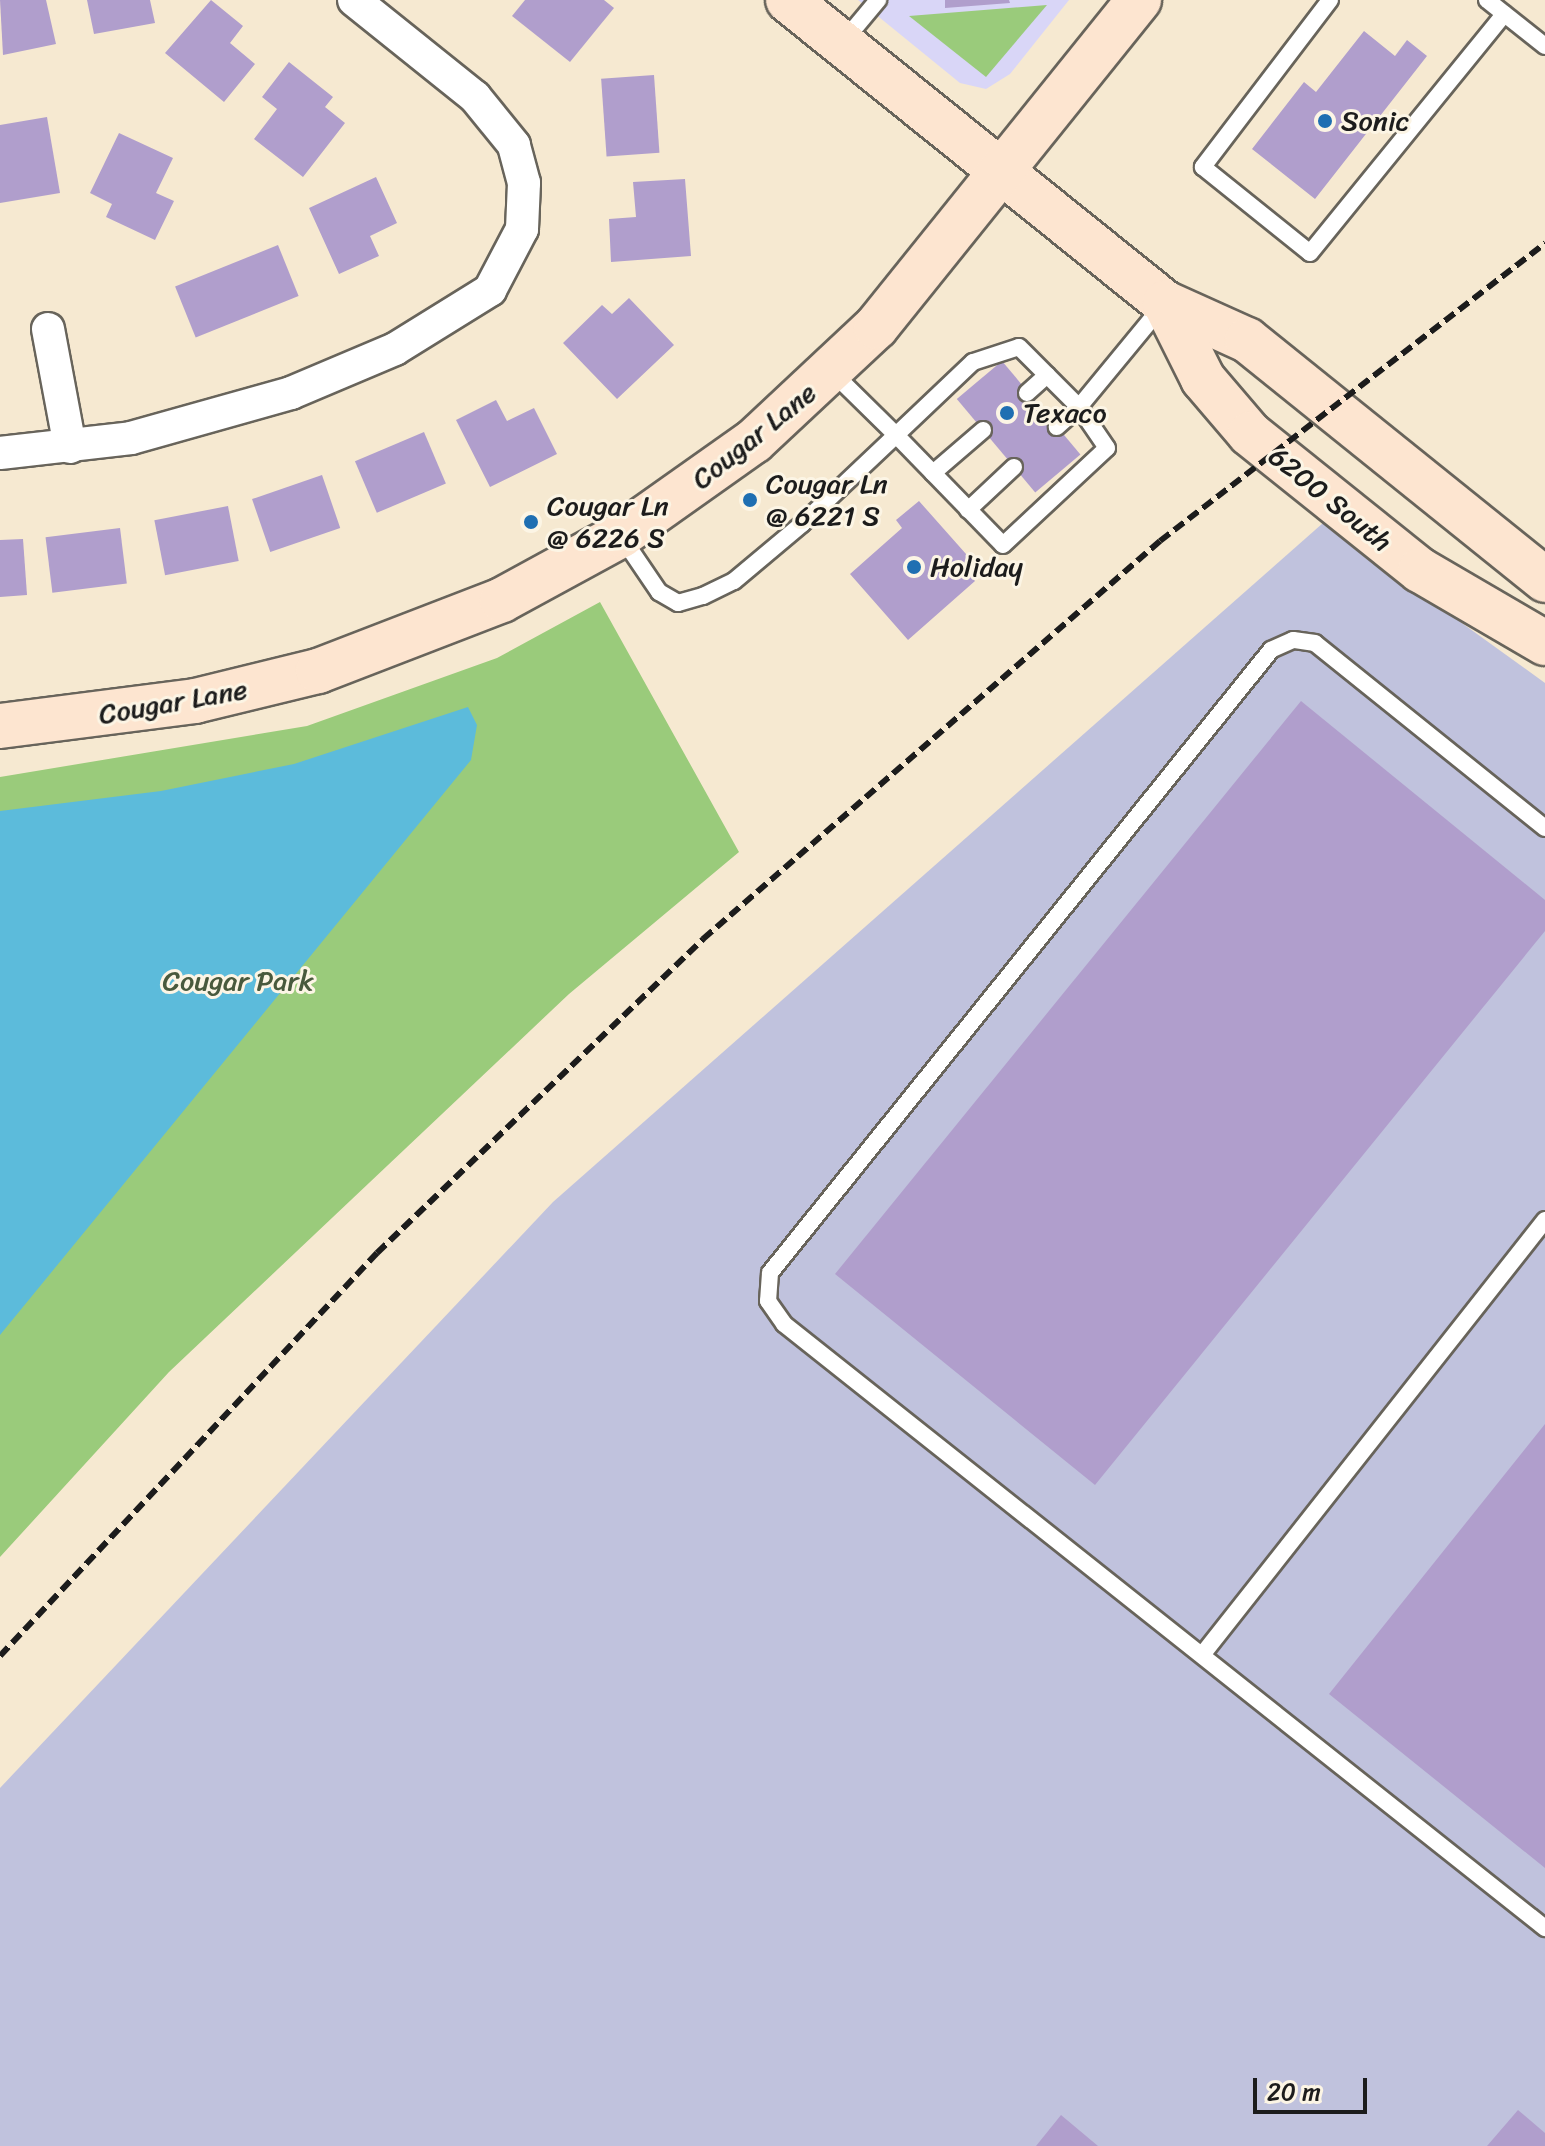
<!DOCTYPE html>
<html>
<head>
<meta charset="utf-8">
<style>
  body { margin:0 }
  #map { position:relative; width:1545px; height:2146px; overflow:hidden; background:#f6e9d1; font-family:Sriracha,sans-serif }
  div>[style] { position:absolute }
  .built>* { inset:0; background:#d9d6f7 }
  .industrial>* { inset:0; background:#c0c2dd }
  .green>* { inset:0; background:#9acb7b }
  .water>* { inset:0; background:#5cbbdb }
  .building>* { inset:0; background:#b09ecc; transform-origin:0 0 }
  .roads { filter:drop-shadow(2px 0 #68645b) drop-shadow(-2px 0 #68645b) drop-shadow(0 2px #68645b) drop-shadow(0 -2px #68645b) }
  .lane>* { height:16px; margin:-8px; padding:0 8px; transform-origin:8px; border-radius:8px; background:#fff }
  .street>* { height:32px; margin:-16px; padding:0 16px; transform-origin:16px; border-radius:16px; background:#fff }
  .secondary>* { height:44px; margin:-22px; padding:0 22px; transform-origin:22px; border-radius:22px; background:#fde5d0 }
  .rail>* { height:6px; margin-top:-3px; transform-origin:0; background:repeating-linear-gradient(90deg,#1c1c1c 0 12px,transparent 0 18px) }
  .dots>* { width:22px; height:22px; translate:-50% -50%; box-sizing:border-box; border:4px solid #fcf5e5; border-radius:50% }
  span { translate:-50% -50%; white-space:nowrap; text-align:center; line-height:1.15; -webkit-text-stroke:6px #fcf5e5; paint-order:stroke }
  .poi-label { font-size:28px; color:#1c1c1c }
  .left { translate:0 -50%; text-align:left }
  .street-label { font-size:28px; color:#1c1c1c }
  .park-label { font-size:28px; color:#48593d }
  .scale { position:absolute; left:1253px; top:2078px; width:114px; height:36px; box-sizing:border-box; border:4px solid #1c1c1c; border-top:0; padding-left:10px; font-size:24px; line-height:28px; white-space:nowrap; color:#1c1c1c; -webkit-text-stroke:6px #fcf5e5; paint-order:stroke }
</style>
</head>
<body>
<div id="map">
  <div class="built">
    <i style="clip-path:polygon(858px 0,1069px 0,1010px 74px,986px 89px,960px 83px)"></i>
  </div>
  <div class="industrial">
    <i style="clip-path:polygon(1323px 523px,1545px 683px,1545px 2146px,0 2146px,0 1788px,553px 1202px)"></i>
  </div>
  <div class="green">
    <i style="clip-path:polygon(1047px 5px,986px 77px,909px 16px)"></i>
    <i style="clip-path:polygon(600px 602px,739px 852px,569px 994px,169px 1372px,0 1557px,0 777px,307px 726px,497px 658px)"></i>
  </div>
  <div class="water">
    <i style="clip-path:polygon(468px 707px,477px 725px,471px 760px,0 1335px,0 811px,161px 791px,294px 764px)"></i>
  </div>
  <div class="building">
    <i style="clip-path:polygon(0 0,46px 0,56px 44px,3px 55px)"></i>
    <i style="clip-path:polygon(87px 0,150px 0,155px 23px,94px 34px)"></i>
    <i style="clip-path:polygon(211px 0,243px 26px,230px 43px,255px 64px,224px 102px,165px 53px)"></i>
    <i style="clip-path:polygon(525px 0,604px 0,614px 8px,570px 62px,512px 16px)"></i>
    <i style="clip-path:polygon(945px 0,1009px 0,1010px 3px,945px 8px)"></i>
    <i style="clip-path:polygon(1364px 31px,1395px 56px,1407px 40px,1427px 56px,1315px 199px,1252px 149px,1304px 82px,1316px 92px)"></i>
    <i style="clip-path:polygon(289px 62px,333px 97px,325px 107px,345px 123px,303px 177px,254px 139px,277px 109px,262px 97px)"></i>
    <i style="left:654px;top:75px;width:78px;height:53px;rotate:86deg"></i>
    <i style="clip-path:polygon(47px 117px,60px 193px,0 203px,0 125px)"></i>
    <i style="clip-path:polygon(119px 133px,173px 158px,156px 193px,174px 201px,155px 240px,106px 217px,112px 204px,90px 193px)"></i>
    <i style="clip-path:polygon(376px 177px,397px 223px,370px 236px,379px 256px,339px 274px,309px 208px)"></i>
    <i style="clip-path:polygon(685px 179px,691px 256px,611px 262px,609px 219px,636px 217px,633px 182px)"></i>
    <i style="left:278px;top:245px;width:55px;height:111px;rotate:68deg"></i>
    <i style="clip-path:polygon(629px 298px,674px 345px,617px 399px,563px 343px,602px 305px,612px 314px)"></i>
    <i style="left:1002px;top:361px;width:122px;height:59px;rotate:50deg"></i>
    <i style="clip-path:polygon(496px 400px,507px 421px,534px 408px,557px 454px,490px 487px,456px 420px)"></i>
    <i style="left:424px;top:432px;width:56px;height:75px;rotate:67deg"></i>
    <i style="left:322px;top:475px;width:56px;height:74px;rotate:71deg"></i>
    <i style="clip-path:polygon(919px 501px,974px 563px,965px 570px,975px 581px,908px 640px,850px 574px,902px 528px,896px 520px)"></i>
    <i style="left:228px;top:506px;width:56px;height:75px;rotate:79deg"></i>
    <i style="left:120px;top:528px;width:56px;height:75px;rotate:83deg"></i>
    <i style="clip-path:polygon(23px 539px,27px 595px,0 597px,0 540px)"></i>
    <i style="clip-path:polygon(1301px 701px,1545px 900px,1545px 931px,1095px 1485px,835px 1274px)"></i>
    <i style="clip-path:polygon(1545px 1424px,1545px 1868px,1329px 1694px)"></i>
    <i style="clip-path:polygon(1518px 2110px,1545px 2133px,1545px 2146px,1487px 2146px)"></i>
    <i style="clip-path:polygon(1061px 2115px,1098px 2146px,1036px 2146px)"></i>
  </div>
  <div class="roads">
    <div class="lane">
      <i style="left:1330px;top:0;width:210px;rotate:127.3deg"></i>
      <i style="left:1203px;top:167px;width:137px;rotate:38.8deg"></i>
      <i style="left:1310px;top:253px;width:308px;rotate:-50.9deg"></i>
      <i style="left:1487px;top:0;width:74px;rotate:38.4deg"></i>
      <i style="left:843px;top:42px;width:55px;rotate:-50.2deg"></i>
      <i style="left:832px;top:372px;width:90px;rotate:44.5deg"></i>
      <i style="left:896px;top:435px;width:106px;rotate:-43.5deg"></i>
      <i style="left:973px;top:362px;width:48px;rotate:-18.1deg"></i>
      <i style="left:1019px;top:347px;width:85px;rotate:45deg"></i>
      <i style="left:1079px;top:407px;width:132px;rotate:-50.5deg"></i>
      <i style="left:1027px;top:393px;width:27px;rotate:-42deg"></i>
      <i style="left:933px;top:473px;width:66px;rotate:-40.7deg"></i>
      <i style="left:968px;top:510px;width:63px;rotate:-43.1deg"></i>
      <i style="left:621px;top:536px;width:68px;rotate:55.8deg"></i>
      <i style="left:659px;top:592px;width:22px;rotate:30deg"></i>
      <i style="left:678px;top:603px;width:26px;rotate:-16deg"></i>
      <i style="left:703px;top:596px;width:34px;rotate:-26deg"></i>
      <i style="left:734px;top:581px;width:89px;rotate:-40deg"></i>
      <i style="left:802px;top:524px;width:129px;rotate:-43.4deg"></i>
      <i style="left:896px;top:435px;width:153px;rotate:45.8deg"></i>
      <i style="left:1003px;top:545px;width:142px;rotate:-43deg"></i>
      <i style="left:1107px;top:448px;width:50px;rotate:-124.3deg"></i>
      <i style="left:1079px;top:407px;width:30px;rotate:138deg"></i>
      <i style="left:1545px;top:828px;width:295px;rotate:-141.2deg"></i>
      <i style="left:1315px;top:643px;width:22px;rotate:-172deg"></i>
      <i style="left:1293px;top:640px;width:24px;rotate:156deg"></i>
      <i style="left:1271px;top:650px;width:799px;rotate:128.81deg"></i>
      <i style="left:770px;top:1273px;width:28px;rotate:94deg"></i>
      <i style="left:768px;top:1301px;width:28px;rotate:55deg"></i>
      <i style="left:784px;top:1324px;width:972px;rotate:38.44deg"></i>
      <i style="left:1202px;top:1655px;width:554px;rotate:-51.74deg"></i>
    </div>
    <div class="street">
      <i style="left:48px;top:329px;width:120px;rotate:79.4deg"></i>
      <i style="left:0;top:453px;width:132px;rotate:-6.5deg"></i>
      <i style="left:131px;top:438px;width:166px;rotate:-15.7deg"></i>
      <i style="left:291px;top:393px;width:113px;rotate:-22.9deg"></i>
      <i style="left:395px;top:349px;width:112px;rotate:-31.8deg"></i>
      <i style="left:490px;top:290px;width:69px;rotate:-62.3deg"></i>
      <i style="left:522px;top:229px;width:46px;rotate:-87.5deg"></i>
      <i style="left:524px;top:183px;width:39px;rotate:-105deg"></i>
      <i style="left:514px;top:145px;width:62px;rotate:-129.1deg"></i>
      <i style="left:475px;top:97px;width:155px;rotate:-141.3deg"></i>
    </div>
    <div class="secondary">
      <i style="left:788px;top:0;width:484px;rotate:38.8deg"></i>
      <i style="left:1165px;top:303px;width:90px;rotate:24.3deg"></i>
      <i style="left:1247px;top:340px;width:383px;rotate:38.8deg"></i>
      <i style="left:1165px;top:303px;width:85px;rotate:63.4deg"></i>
      <i style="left:1203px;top:379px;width:72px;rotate:49.5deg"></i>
      <i style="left:1250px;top:434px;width:218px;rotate:38.7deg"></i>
      <i style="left:1420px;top:570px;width:145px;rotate:30.3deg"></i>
      <i style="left:0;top:726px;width:197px;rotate:-7.3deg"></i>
      <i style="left:195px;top:701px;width:127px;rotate:-13.7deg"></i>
      <i style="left:318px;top:671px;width:197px;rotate:-21.1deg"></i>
      <i style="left:502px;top:600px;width:136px;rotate:-28.6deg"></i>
      <i style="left:621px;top:535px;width:163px;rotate:-35.3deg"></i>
      <i style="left:754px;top:441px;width:167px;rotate:-43.1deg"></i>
      <i style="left:876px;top:327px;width:420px;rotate:-51.2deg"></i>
    </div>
  </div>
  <div class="rail">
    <i style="left:0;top:1656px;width:552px;rotate:-46.91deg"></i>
    <i style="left:377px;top:1253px;width:453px;rotate:-43.9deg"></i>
    <i style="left:703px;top:939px;width:606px;rotate:-41.05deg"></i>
    <i style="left:1160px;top:541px;width:487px;rotate:-37.7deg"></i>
  </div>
  <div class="dots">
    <i style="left:1325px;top:121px;background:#1f6fb2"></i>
    <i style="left:1007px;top:413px;background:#1f6fb2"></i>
    <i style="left:750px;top:500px;background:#1f6fb2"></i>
    <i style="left:531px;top:522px;background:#1f6fb2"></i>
    <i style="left:914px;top:567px;background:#1f6fb2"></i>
  </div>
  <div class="poi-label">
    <span class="left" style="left:1341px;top:121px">Sonic</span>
    <span class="left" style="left:1023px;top:413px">Texaco</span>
    <span class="left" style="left:766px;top:500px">Cougar Ln<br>@ 6221 S</span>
    <span class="left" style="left:547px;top:522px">Cougar Ln<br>@ 6226 S</span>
    <span class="left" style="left:930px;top:567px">Holiday</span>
  </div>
  <div class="street-label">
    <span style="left:754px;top:436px;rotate:-39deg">Cougar Lane</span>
    <span style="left:1330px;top:499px;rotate:39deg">6200 South</span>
    <span style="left:173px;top:702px;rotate:-10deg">Cougar Lane</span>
  </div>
  <div class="park-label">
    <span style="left:238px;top:981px">Cougar Park</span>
  </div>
  <div class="scale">20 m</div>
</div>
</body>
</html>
